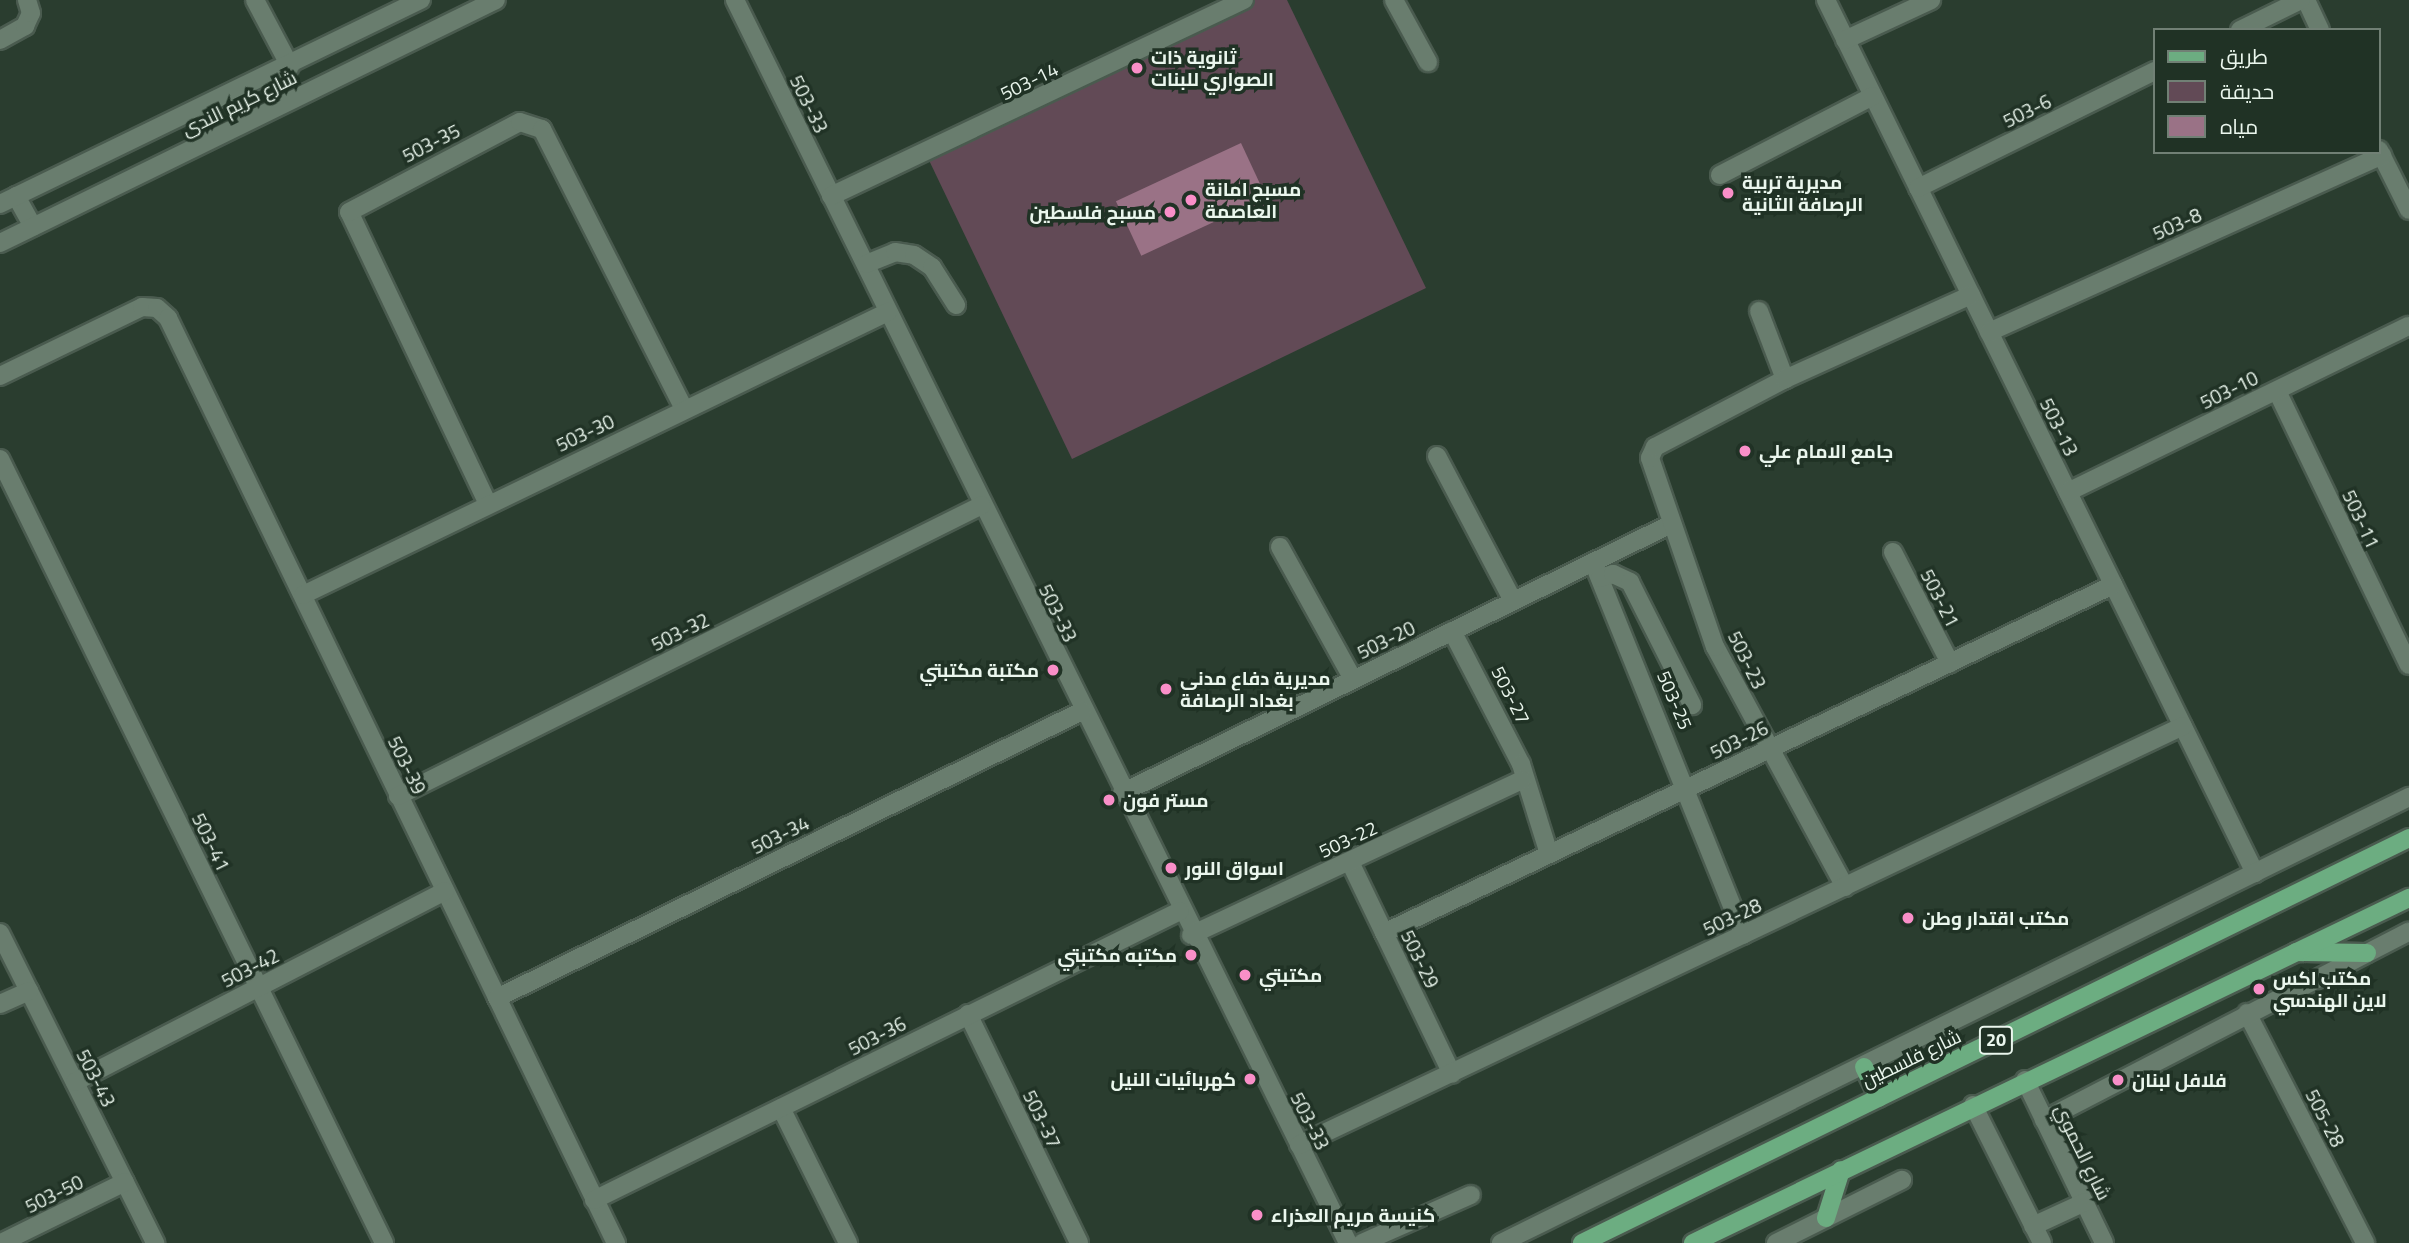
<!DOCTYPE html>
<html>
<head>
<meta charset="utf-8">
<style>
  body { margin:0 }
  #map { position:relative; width:2409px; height:1243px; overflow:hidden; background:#2a3d2f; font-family:"Titillium Web",Cairo,sans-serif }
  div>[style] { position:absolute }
  .green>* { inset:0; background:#624a56 }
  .water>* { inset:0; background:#9a7286; transform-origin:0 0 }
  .roads { filter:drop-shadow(2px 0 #4a5b4f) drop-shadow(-2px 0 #4a5b4f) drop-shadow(0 2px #4a5b4f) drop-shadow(0 -2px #4a5b4f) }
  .minor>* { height:18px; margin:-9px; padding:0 9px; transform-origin:9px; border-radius:9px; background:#697d6e }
  .major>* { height:18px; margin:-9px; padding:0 9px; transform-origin:9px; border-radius:9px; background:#6cad81 }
  .dots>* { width:19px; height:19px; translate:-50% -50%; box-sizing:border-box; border:4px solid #203225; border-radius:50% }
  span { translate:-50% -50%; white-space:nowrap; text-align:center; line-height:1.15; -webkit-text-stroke:7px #203225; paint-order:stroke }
  .shield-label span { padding:2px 5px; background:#203225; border:2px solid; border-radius:5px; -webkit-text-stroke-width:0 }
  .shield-label { font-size:18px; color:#eaf6ed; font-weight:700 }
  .poi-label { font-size:19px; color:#eaf6ed; font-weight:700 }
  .left { translate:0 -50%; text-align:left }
  .right { translate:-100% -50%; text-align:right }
  .street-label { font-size:19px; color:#eaf6ed }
  .legend { position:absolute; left:2153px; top:28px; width:228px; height:126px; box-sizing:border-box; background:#203225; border:2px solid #718075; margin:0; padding:9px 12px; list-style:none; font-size:21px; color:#eaf6ed }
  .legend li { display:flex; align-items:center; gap:14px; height:35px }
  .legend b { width:35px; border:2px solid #718075 }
</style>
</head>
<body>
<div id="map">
  <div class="green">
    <i style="clip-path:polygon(1244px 0,1287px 0,1426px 288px,1072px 459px,926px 154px)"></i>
  </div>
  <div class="water">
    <i style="left:1241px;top:143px;width:60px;height:138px;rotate:65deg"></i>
  </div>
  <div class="roads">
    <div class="minor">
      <i style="left:255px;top:0;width:75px;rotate:62.1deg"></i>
      <i style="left:735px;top:0;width:1386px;rotate:63.75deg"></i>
      <i style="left:1394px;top:0;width:71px;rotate:61.3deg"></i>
      <i style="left:1826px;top:0;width:973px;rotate:63.83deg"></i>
      <i style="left:2306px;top:0;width:33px;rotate:65deg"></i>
      <i style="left:2240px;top:30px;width:68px;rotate:-26.2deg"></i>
      <i style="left:0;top:40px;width:29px;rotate:-29deg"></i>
      <i style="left:25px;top:26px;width:14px;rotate:-65deg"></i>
      <i style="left:31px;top:13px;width:14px;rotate:-107deg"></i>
      <i style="left:1845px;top:40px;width:95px;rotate:-24.9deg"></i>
      <i style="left:2379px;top:150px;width:67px;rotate:63.4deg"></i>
      <i style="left:1720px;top:175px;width:172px;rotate:-27.3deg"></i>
      <i style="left:1918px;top:188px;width:264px;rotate:-26.3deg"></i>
      <i style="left:16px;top:196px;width:35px;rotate:61deg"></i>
      <i style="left:831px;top:196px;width:457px;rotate:-25.4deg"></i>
      <i style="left:0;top:204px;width:468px;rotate:-25.9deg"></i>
      <i style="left:0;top:243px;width:552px;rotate:-26.1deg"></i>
      <i style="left:866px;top:264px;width:31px;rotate:-22deg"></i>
      <i style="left:895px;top:252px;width:19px;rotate:9deg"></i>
      <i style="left:914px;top:255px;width:22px;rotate:34deg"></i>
      <i style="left:932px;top:267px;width:45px;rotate:57.7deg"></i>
      <i style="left:1759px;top:311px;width:73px;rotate:69.1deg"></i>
      <i style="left:1989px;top:332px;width:431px;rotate:-24.2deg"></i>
      <i style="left:0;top:376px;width:158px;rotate:-25.9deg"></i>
      <i style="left:142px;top:307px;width:15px;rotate:4deg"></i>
      <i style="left:157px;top:308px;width:15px;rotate:42deg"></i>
      <i style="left:168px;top:318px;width:1028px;rotate:64.16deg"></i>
      <i style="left:2277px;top:391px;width:304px;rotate:64.3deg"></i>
      <i style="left:1437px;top:456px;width:164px;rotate:62.3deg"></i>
      <i style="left:0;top:459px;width:873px;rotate:63.9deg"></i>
      <i style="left:2068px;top:492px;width:379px;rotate:-26deg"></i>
      <i style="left:487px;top:502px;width:321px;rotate:-115.4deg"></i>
      <i style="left:349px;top:212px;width:193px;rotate:-27.8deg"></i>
      <i style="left:520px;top:122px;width:23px;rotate:18deg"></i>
      <i style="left:542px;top:129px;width:314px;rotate:63.1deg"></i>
      <i style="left:1280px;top:547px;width:151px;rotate:61.1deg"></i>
      <i style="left:1893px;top:552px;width:125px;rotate:62.8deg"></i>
      <i style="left:1593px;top:562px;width:402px;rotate:68deg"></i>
      <i style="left:1600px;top:578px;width:14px;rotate:-17deg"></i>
      <i style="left:1613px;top:574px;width:19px;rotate:25deg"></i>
      <i style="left:1630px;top:582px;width:138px;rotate:63.2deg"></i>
      <i style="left:303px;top:595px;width:650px;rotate:-25.82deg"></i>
      <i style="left:1452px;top:631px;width:150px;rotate:62.6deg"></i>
      <i style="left:1521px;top:764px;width:94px;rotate:72.7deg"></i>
      <i style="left:1122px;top:793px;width:609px;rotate:-26.1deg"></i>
      <i style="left:398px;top:796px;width:652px;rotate:-26.49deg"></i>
      <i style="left:1350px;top:862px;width:235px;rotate:64.3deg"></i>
      <i style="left:1845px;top:887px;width:273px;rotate:-118.4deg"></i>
      <i style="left:1715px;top:647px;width:200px;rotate:-109deg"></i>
      <i style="left:1650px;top:458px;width:12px;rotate:-66deg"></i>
      <i style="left:1655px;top:447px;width:147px;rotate:-27.6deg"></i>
      <i style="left:1785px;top:379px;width:204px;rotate:-24.3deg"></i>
      <i style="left:0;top:933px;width:347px;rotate:63.4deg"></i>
      <i style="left:1384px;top:933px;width:808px;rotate:-25.52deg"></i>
      <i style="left:1191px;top:935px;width:365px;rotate:-25.1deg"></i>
      <i style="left:497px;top:998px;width:652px;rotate:-26.13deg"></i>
      <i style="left:0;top:1004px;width:32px;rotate:-24deg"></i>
      <i style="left:2247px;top:1013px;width:259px;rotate:62.8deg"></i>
      <i style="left:968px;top:1014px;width:254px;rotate:64.1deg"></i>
      <i style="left:2025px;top:1080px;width:181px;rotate:64.1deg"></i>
      <i style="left:75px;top:1082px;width:416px;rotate:-27.3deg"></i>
      <i style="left:1973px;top:1105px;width:154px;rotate:63.4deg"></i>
      <i style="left:781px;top:1108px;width:151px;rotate:63.6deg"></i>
      <i style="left:2044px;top:1120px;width:411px;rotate:-27.3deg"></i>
      <i style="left:1299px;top:1145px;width:978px;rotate:-25.36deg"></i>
      <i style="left:594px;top:1200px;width:653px;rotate:-26.25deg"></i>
      <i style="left:2033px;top:1226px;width:57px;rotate:-24.8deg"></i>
      <i style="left:1px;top:1243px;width:138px;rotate:-26.2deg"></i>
      <i style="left:1362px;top:1243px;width:119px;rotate:-23.8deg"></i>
      <i style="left:1501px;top:1243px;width:1012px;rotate:-26.16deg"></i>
      <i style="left:1776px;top:1243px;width:141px;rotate:-26.6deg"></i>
    </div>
    <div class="major">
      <i style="left:2296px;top:952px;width:71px;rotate:0.8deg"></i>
      <i style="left:1864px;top:1067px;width:34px;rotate:64deg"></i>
      <i style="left:1826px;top:1218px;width:50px;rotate:-72.6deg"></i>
      <i style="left:1582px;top:1243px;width:921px;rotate:-26.09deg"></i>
      <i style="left:1693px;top:1243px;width:795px;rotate:-25.73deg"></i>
    </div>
  </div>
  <div class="dots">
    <i style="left:1137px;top:68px;background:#f98fc8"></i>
    <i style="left:1728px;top:193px;background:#f98fc8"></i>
    <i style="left:1191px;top:200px;background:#f98fc8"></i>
    <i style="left:1170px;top:212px;background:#f98fc8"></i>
    <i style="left:1745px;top:451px;background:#f98fc8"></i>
    <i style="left:1053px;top:670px;background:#f98fc8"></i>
    <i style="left:1166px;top:689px;background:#f98fc8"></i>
    <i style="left:1109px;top:800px;background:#f98fc8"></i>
    <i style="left:1171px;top:868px;background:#f98fc8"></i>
    <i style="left:1908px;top:918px;background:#f98fc8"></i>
    <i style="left:1191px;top:955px;background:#f98fc8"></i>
    <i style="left:1245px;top:975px;background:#f98fc8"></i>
    <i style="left:2259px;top:989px;background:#f98fc8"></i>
    <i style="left:1250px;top:1079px;background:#f98fc8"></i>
    <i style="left:2118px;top:1080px;background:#f98fc8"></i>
    <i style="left:1257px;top:1215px;background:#f98fc8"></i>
  </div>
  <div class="shield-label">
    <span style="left:1996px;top:1040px">20</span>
  </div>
  <div class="poi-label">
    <span class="left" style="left:1151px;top:68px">ثانوية ذات<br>الصواري للبنات</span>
    <span class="left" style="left:1742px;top:193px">مديرية تربية<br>الرصافة الثانية</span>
    <span class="left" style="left:1205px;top:200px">مسبح امانة<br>العاصمة</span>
    <span class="right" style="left:1156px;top:212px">مسبح فلسطين</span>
    <span class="left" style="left:1759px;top:451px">جامع الامام علي</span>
    <span class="right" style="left:1039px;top:670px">مكتبة مكتبتي</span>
    <span class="left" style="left:1180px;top:689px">مديرية دفاع مدني<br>بغداد الرصافة</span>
    <span class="left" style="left:1123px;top:800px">مستر فون</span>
    <span class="left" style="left:1185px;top:868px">اسواق النور</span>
    <span class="left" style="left:1922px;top:918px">مكتب اقتدار وطن</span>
    <span class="right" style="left:1177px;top:955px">مكتبه مكتبتي</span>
    <span class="left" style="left:1259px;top:975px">مكتبتي</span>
    <span class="left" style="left:2273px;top:989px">مكتب اكس<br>لاين الهندسي</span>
    <span class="right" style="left:1236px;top:1079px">كهربائيات النيل</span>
    <span class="left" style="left:2132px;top:1080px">فلافل لبنان</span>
    <span class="left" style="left:1271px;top:1215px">كنيسة مريم العذراء</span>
  </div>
  <div class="street-label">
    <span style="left:1029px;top:81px;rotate:-26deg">503-14</span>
    <span style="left:239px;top:103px;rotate:-26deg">شارع كريم الندى</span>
    <span style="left:809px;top:104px;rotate:64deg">503-33</span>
    <span style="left:2027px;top:111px;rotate:-26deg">503-6</span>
    <span style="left:431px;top:143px;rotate:-27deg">503-35</span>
    <span style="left:2177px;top:224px;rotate:-24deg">503-8</span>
    <span style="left:2229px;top:390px;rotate:-26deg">503-10</span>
    <span style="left:2059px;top:427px;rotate:64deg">503-13</span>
    <span style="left:585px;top:433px;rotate:-25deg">503-30</span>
    <span style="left:2361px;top:519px;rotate:65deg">503-11</span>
    <span style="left:1940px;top:598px;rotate:63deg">503-21</span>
    <span style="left:1058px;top:613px;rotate:64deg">503-33</span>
    <span style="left:680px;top:632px;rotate:-26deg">503-32</span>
    <span style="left:1386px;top:640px;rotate:-26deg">503-20</span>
    <span style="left:1747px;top:660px;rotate:64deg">503-23</span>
    <span style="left:1511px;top:695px;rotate:63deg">503-27</span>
    <span style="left:1675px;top:700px;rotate:67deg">503-25</span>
    <span style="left:1739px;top:740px;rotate:-26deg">503-26</span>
    <span style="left:407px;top:765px;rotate:64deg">503-39</span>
    <span style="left:780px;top:835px;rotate:-26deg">503-34</span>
    <span style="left:1348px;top:839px;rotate:-25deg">503-22</span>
    <span style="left:211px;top:842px;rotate:64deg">503-41</span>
    <span style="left:1732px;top:917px;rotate:-25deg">503-28</span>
    <span style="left:1420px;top:959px;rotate:64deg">503-29</span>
    <span style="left:250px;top:968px;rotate:-27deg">503-42</span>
    <span style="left:877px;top:1036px;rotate:-27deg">503-36</span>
    <span style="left:1911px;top:1058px;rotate:-26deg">شارع فلسطين</span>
    <span style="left:96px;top:1078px;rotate:63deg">503-43</span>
    <span style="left:2325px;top:1118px;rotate:63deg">505-28</span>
    <span style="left:1042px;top:1119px;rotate:64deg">503-37</span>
    <span style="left:1310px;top:1121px;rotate:63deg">503-33</span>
    <span style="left:2083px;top:1152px;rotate:64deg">شارع الحموي</span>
    <span style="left:54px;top:1194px;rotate:-26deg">503-50</span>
  </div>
  <ul class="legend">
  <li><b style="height:9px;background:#6cad81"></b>طريق</li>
  <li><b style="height:19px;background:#624a56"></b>حديقة</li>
  <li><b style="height:19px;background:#9a7286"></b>مياه</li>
  </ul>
</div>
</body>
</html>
